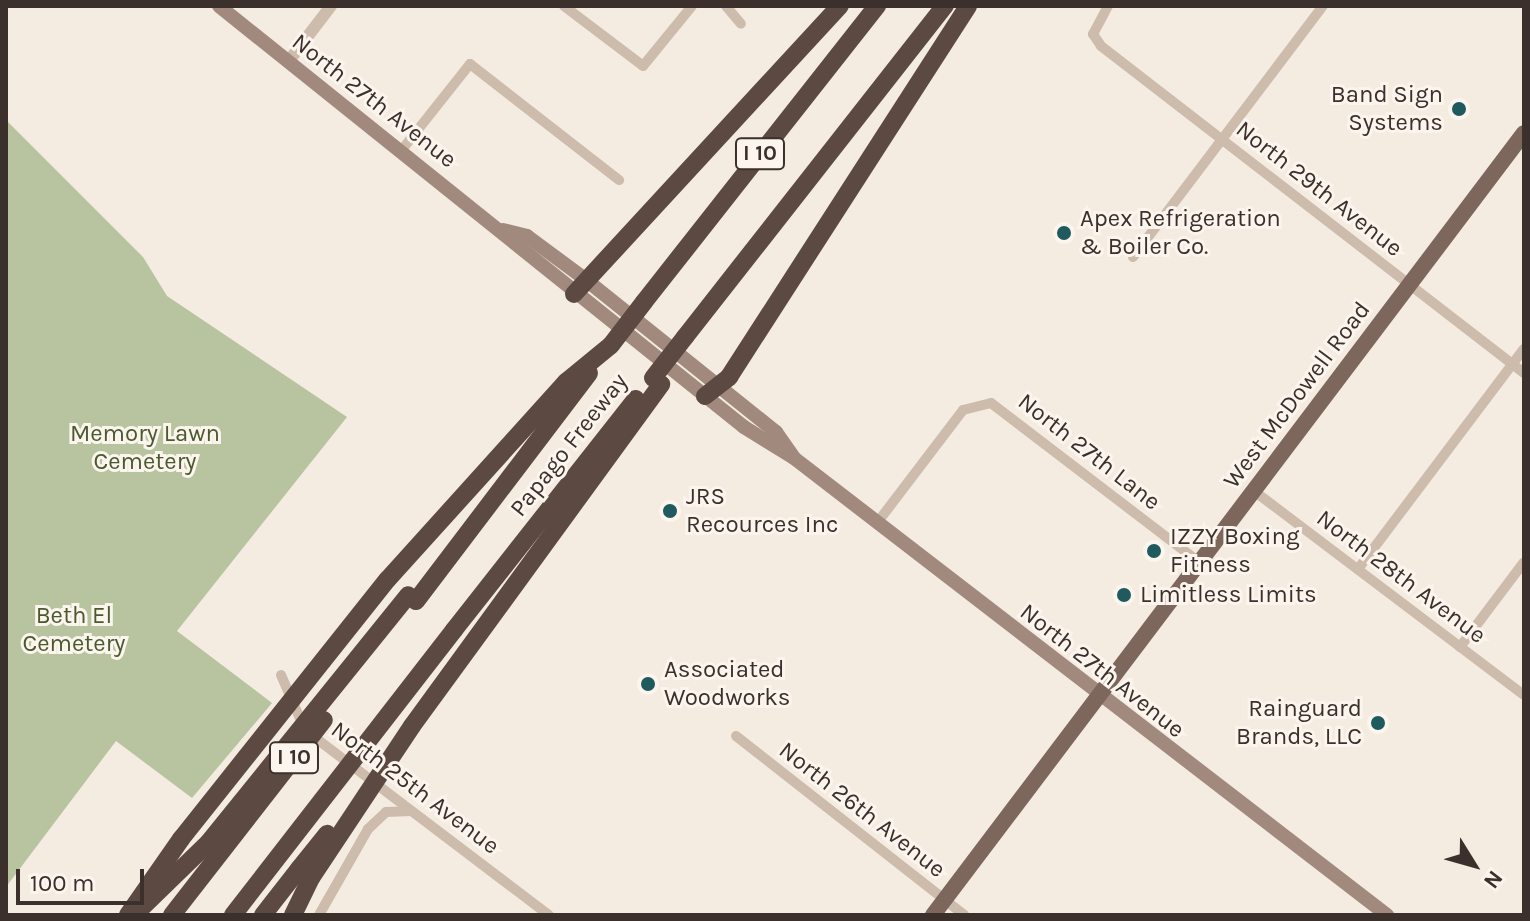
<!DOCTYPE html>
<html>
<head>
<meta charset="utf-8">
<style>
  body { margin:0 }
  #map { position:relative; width:1530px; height:921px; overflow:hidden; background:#f4ebe1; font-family:Karla,sans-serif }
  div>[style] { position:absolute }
  .green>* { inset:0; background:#b8c4a0 }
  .minor>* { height:10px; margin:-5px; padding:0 5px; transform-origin:5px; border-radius:5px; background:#cdbbac }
  .tertiary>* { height:12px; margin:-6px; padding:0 6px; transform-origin:6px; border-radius:6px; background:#cdbbac }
  .secondary>* { height:14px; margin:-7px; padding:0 7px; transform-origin:7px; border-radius:7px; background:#a18a7d }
  .primary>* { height:16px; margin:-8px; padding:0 8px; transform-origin:8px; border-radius:8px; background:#7d675c }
  .motorway>* { height:18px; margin:-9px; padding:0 9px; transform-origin:9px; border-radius:9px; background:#5c4a42 }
  .motorway-bridge>* { height:18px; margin:-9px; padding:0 9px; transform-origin:9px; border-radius:9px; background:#5c4a42 }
  .dots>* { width:22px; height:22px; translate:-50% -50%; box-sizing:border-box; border:4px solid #fbf5ee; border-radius:50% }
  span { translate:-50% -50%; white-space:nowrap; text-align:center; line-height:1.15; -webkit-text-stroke:6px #fbf5ee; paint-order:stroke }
  .shield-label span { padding:2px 6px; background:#fbf5ee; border:2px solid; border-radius:6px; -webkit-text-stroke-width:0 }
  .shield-label { font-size:22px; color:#3b302b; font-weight:700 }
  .poi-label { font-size:24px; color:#3b302b }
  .right { translate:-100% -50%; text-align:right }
  .left { translate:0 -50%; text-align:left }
  .street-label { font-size:24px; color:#3b302b }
  .park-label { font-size:24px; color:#4a5a2e }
  .frame { position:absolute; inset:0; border:8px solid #3b302b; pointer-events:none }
  .north { position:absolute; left:1434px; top:825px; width:80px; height:80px; -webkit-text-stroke:6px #fbf5ee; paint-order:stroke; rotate:127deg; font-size:22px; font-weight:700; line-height:32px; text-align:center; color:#3b302b }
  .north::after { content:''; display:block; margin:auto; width:28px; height:36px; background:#3b302b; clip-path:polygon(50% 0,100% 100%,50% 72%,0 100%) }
  .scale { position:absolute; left:16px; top:869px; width:128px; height:36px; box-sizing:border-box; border:4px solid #3b302b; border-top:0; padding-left:10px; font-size:24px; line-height:28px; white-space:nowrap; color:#3b302b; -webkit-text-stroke:6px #fbf5ee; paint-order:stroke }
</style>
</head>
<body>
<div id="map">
  <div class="green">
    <i style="clip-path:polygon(6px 120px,143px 257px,167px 296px,347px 417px,177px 631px,272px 703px,192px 798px,116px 741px,6px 887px)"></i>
  </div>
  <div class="minor">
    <i style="left:564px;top:6px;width:99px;rotate:37.2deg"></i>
    <i style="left:643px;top:66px;width:77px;rotate:-50.8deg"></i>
    <i style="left:726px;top:6px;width:23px;rotate:50deg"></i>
    <i style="left:1108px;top:6px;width:32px;rotate:118deg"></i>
    <i style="left:1093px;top:34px;width:14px;rotate:56deg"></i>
    <i style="left:1101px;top:46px;width:535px;rotate:37.71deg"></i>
    <i style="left:401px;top:151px;width:111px;rotate:-51.6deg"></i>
    <i style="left:470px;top:64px;width:189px;rotate:37.9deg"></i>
    <i style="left:1133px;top:257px;width:315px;rotate:-52.9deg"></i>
    <i style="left:1254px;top:491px;width:338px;rotate:37.1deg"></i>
    <i style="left:877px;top:523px;width:142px;rotate:-52.7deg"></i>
    <i style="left:963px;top:410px;width:29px;rotate:-14deg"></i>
    <i style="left:991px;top:403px;width:263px;rotate:37.4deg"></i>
    <i style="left:1358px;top:569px;width:276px;rotate:-53deg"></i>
    <i style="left:1460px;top:647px;width:106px;rotate:-53deg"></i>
    <i style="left:281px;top:675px;width:60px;rotate:66.4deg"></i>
    <i style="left:305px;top:730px;width:306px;rotate:37.2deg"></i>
    <i style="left:736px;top:736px;width:290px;rotate:38.1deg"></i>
    <i style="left:319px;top:915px;width:99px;rotate:-60.3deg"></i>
    <i style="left:368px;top:829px;width:25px;rotate:-43deg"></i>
    <i style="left:386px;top:812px;width:25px;rotate:-2deg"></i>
  </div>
  <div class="tertiary">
    <i style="left:288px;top:62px;width:71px;rotate:-52.5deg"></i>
  </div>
  <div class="secondary">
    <i style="left:219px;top:6px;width:673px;rotate:38.73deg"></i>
    <i style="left:744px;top:427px;width:59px;rotate:31.8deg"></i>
    <i style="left:794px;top:458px;width:749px;rotate:37.62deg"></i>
    <i style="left:503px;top:230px;width:25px;rotate:14deg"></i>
    <i style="left:527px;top:236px;width:72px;rotate:36.6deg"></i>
    <i style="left:585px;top:279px;width:245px;rotate:38.7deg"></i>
    <i style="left:776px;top:432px;width:29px;rotate:55deg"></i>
  </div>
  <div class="primary">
    <i style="left:933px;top:915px;width:980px;rotate:-52.92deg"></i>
  </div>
  <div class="motorway">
    <i style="left:574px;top:294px;width:392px;rotate:-47.3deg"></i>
    <i style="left:644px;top:302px;width:377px;rotate:-51.8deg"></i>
    <i style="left:685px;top:337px;width:421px;rotate:-51.9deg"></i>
    <i style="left:705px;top:396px;width:31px;rotate:-38deg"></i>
    <i style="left:729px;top:377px;width:441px;rotate:-57.2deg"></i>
    <i style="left:388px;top:579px;width:266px;rotate:-47.9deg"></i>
    <i style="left:566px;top:382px;width:58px;rotate:-39.4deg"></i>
    <i style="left:416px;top:601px;width:286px;rotate:-52.8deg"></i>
    <i style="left:454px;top:630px;width:294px;rotate:-51.8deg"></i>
    <i style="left:412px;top:726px;width:423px;rotate:-53.9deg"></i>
    <i style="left:263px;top:915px;width:58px;rotate:-52deg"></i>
    <i style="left:293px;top:915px;width:41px;rotate:-64.1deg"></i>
  </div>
  <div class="motorway-bridge">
    <i style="left:611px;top:345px;width:54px;rotate:-52.5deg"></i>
    <i style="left:653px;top:378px;width:52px;rotate:-52deg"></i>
    <i style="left:299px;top:869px;width:45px;rotate:-51.3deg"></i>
    <i style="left:311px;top:878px;width:182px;rotate:-56.4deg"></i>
    <i style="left:135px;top:914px;width:103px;rotate:-44.2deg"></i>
    <i style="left:209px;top:842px;width:317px;rotate:-51.1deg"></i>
    <i style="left:128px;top:915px;width:93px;rotate:-55.1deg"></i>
    <i style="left:181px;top:839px;width:332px;rotate:-51.5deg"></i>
    <i style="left:172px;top:915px;width:247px;rotate:-52.1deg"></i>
    <i style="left:233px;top:915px;width:361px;rotate:-52.2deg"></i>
  </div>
  <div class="dots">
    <i style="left:1459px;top:109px;background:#1f5a5e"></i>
    <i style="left:1064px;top:233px;background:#1f5a5e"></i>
    <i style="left:670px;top:511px;background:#1f5a5e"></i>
    <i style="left:1154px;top:551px;background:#1f5a5e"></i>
    <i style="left:1124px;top:595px;background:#1f5a5e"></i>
    <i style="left:648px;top:684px;background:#1f5a5e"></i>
    <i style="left:1378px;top:723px;background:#1f5a5e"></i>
  </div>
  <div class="shield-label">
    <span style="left:760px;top:154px">I 10</span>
    <span style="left:294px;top:758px">I 10</span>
  </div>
  <div class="poi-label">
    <span class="right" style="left:1443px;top:109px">Band Sign<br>Systems</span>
    <span class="left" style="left:1080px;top:233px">Apex Refrigeration<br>&amp; Boiler Co.</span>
    <span class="left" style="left:686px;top:511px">JRS<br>Recources Inc</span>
    <span class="left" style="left:1170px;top:551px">IZZY Boxing<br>Fitness</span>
    <span class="left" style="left:1140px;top:595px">Limitless Limits</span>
    <span class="left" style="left:664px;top:684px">Associated<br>Woodworks</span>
    <span class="right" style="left:1362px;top:723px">Rainguard<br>Brands, LLC</span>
  </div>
  <div class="street-label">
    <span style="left:374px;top:101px;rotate:38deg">North 27th Avenue</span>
    <span style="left:1319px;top:189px;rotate:38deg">North 29th Avenue</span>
    <span style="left:1297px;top:395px;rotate:-53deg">West McDowell Road</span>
    <span style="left:569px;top:445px;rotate:-52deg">Papago Freeway</span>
    <span style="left:1089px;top:452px;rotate:38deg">North 27th Lane</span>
    <span style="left:1401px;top:577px;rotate:37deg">North 28th Avenue</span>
    <span style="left:1102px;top:671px;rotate:38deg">North 27th Avenue</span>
    <span style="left:415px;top:788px;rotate:37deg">North 25th Avenue</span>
    <span style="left:862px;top:810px;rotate:38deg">North 26th Avenue</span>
  </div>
  <div class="park-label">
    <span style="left:145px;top:448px">Memory Lawn<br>Cemetery</span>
    <span style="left:74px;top:630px">Beth El<br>Cemetery</span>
  </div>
  <div class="frame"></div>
  <div class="north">N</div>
  <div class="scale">100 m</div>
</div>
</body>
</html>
